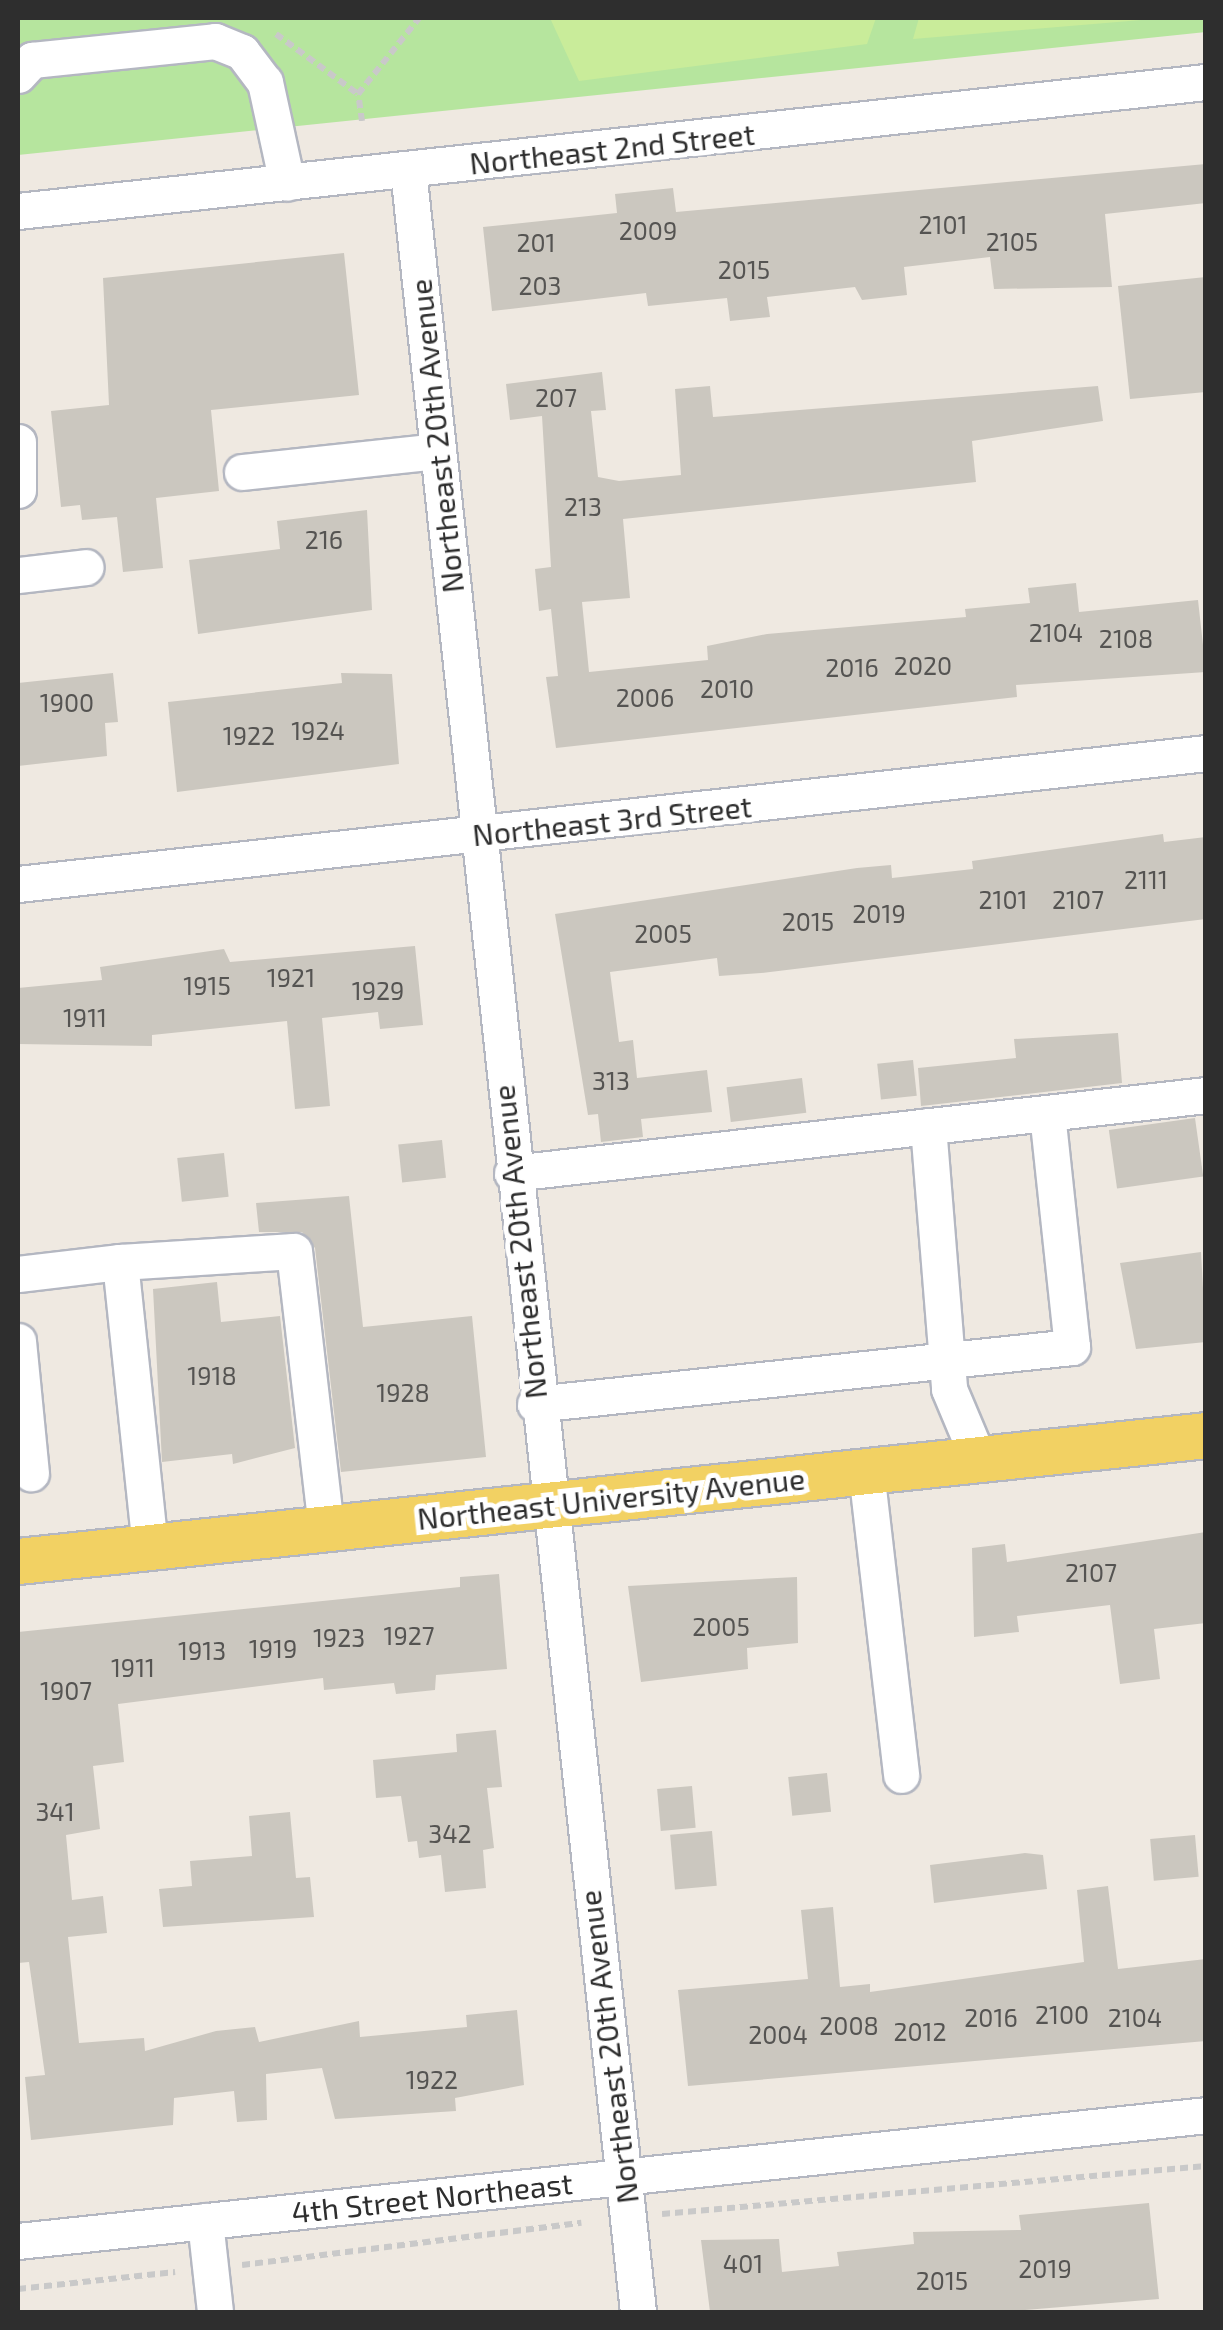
<!DOCTYPE html>
<html>
<head>
<meta charset="utf-8">
<style>
  body { margin:0 }
  #map { position:relative; width:1223px; height:2330px; overflow:hidden; background:#efe9e1; font-family:"Exo 2",sans-serif }
  div>[style] { position:absolute }
  .green>* { inset:0; background:#b6e59e }
  .pitch>* { inset:0; background:#c9ec9a }
  .building>* { inset:0; background:#cbc7bf; transform-origin:0 0 }
  .path>* { height:6px; margin-top:-3px; transform-origin:0; background:repeating-linear-gradient(90deg,#c9c9c9 0 8px,transparent 0 13px) }
  .roads { filter:drop-shadow(2px 0 #b4b7c1) drop-shadow(-2px 0 #b4b7c1) drop-shadow(0 2px #b4b7c1) drop-shadow(0 -2px #b4b7c1) }
  .minor>* { height:35px; margin:-17.5px; padding:0 17.5px; transform-origin:17.5px; border-radius:17.5px; background:#fff }
  .major>* { height:45px; margin:-22.5px; padding:0 22.5px; transform-origin:22.5px; border-radius:22.5px; background:#f2d163 }
  span { translate:-50% -50%; white-space:nowrap; text-align:center; line-height:1.15; -webkit-text-stroke:10px #fff; paint-order:stroke }
  .number-label { font-size:25px; color:#555452 }
  .number-label span { -webkit-text-stroke-width:0 }
  .street-label { font-size:30px; color:#2e2e2e }
  .frame { position:absolute; inset:0; border:20px solid #2e2e2e; pointer-events:none }
</style>
</head>
<body>
<div id="map">
  <div class="green">
    <i style="clip-path:polygon(18px 18px,1205px 18px,1206px 32px,18px 155px)"></i>
  </div>
  <div class="pitch">
    <i style="clip-path:polygon(550px 18px,876px 18px,867px 44px,579px 81px)"></i>
    <i style="clip-path:polygon(919px 18px,1165px 18px,913px 39px)"></i>
  </div>
  <div class="building">
    <i style="clip-path:polygon(1206px 164px,1206px 203px,1105px 214px,1112px 287px,994px 289px,990px 257px,904px 267px,907px 295px,862px 300px,855px 287px,767px 297px,770px 317px,730px 321px,727px 298px,648px 306px,646px 293px,492px 311px,483px 227px,617px 213px,615px 194px,673px 188px,676px 212px)"></i>
    <i style="clip-path:polygon(344px 253px,359px 395px,211px 410px,219px 491px,156px 498px,163px 568px,123px 572px,117px 517px,82px 520px,80px 505px,61px 507px,51px 411px,109px 405px,103px 278px)"></i>
    <i style="clip-path:polygon(1206px 277px,1206px 392px,1130px 399px,1118px 286px)"></i>
    <i style="clip-path:polygon(602px 372px,606px 410px,591px 411px,598px 477px,619px 481px,681px 475px,675px 389px,710px 386px,713px 417px,1098px 386px,1103px 421px,972px 441px,976px 482px,623px 519px,630px 598px,582px 602px,589px 672px,708px 660px,707px 646px,767px 634px,966px 617px,965px 609px,1030px 603px,1028px 588px,1076px 583px,1079px 612px,1198px 600px,1206px 672px,1016px 685px,1017px 697px,556px 748px,546px 677px,558px 676px,551px 609px,539px 611px,535px 569px,551px 567px,542px 416px,510px 420px,506px 384px)"></i>
    <i style="clip-path:polygon(367px 510px,372px 610px,198px 634px,189px 560px,280px 549px,277px 521px)"></i>
    <i style="clip-path:polygon(113px 673px,118px 722px,105px 723px,107px 756px,18px 766px,18px 683px)"></i>
    <i style="clip-path:polygon(341px 673px,392px 674px,399px 764px,177px 792px,168px 702px,342px 683px)"></i>
    <i style="clip-path:polygon(1163px 834px,1164px 842px,1206px 837px,1206px 919px,761px 973px,719px 976px,717px 958px,610px 972px,619px 1042px,633px 1040px,637px 1078px,707px 1070px,712px 1112px,641px 1119px,643px 1137px,601px 1142px,598px 1114px,588px 1115px,555px 914px,857px 868px,891px 865px,892px 878px,973px 869px,972px 861px)"></i>
    <i style="clip-path:polygon(415px 946px,423px 1025px,380px 1029px,378px 1012px,322px 1018px,330px 1106px,295px 1109px,287px 1021px,152px 1035px,152px 1046px,18px 1044px,18px 988px,102px 980px,100px 967px,224px 949px,230px 962px)"></i>
    <i style="clip-path:polygon(1118px 1033px,1122px 1083px,921px 1106px,918px 1068px,1016px 1058px,1014px 1039px)"></i>
    <i style="left:913px;top:1060px;width:36px;height:36px;rotate:84deg"></i>
    <i style="left:802px;top:1078px;width:35px;height:76px;rotate:83deg"></i>
    <i style="left:1195px;top:1118px;width:59px;height:87px;rotate:82deg"></i>
    <i style="left:442px;top:1140px;width:38px;height:44px;rotate:84deg"></i>
    <i style="left:224px;top:1153px;width:44px;height:47px;rotate:84deg"></i>
    <i style="clip-path:polygon(349px 1196px,363px 1327px,472px 1316px,486px 1457px,341px 1472px,315px 1248px,302px 1232px,259px 1232px,256px 1203px)"></i>
    <i style="clip-path:polygon(1201px 1252px,1206px 1342px,1136px 1349px,1120px 1263px)"></i>
    <i style="clip-path:polygon(217px 1282px,221px 1322px,280px 1316px,295px 1448px,233px 1464px,232px 1454px,162px 1462px,153px 1289px)"></i>
    <i style="clip-path:polygon(1206px 1532px,1206px 1623px,1154px 1629px,1160px 1679px,1120px 1684px,1110px 1605px,1017px 1616px,1019px 1632px,974px 1637px,972px 1548px,1005px 1544px,1007px 1562px)"></i>
    <i style="clip-path:polygon(499px 1574px,507px 1669px,436px 1675px,435px 1690px,396px 1694px,394px 1683px,324px 1690px,323px 1678px,118px 1704px,124px 1762px,93px 1766px,100px 1829px,66px 1835px,72px 1900px,103px 1896px,107px 1933px,68px 1937px,79px 2043px,144px 2038px,145px 2051px,216px 2031px,255px 2027px,259px 2042px,359px 2021px,360px 2037px,467px 2027px,466px 2015px,517px 2010px,524px 2085px,455px 2098px,456px 2111px,335px 2119px,322px 2068px,266px 2074px,267px 2120px,237px 2122px,234px 2091px,174px 2098px,173px 2125px,31px 2140px,25px 2077px,45px 2075px,29px 1962px,18px 1963px,18px 1632px,460px 1587px,460px 1577px)"></i>
    <i style="clip-path:polygon(797px 1577px,798px 1643px,747px 1648px,748px 1669px,641px 1682px,628px 1586px)"></i>
    <i style="clip-path:polygon(496px 1730px,502px 1787px,487px 1788px,494px 1848px,483px 1850px,486px 1888px,445px 1892px,441px 1855px,419px 1858px,417px 1841px,408px 1842px,401px 1796px,376px 1798px,373px 1760px,457px 1752px,456px 1734px)"></i>
    <i style="left:827px;top:1773px;width:39px;height:39px;rotate:84deg"></i>
    <i style="left:692px;top:1786px;width:42px;height:35px;rotate:85deg"></i>
    <i style="clip-path:polygon(290px 1812px,296px 1878px,310px 1877px,314px 1917px,163px 1927px,159px 1889px,192px 1886px,190px 1861px,252px 1856px,249px 1816px)"></i>
    <i style="left:712px;top:1831px;width:55px;height:42px;rotate:85deg"></i>
    <i style="left:1195px;top:1835px;width:42px;height:45px;rotate:85deg"></i>
    <i style="clip-path:polygon(1025px 1853px,1043px 1855px,1047px 1889px,934px 1903px,930px 1865px)"></i>
    <i style="clip-path:polygon(1108px 1886px,1118px 1969px,1206px 1959px,1206px 2041px,688px 2086px,678px 1990px,808px 1979px,801px 1910px,833px 1907px,840px 1987px,870px 1984px,870px 1992px,1084px 1962px,1077px 1890px)"></i>
    <i style="clip-path:polygon(1149px 2203px,1159px 2299px,1000px 2312px,710px 2312px,701px 2240px,779px 2239px,782px 2272px,839px 2266px,837px 2252px,914px 2244px,913px 2232px,1021px 2230px,1019px 2215px)"></i>
  </div>
  <div class="path">
    <i style="left:276px;top:34px;width:102px;rotate:36.2deg"></i>
    <i style="left:362px;top:121px;width:27px;rotate:-98deg"></i>
    <i style="left:358px;top:94px;width:97px;rotate:-51.2deg"></i>
    <i style="left:662px;top:2214px;width:546px;rotate:-5.04deg"></i>
    <i style="left:242px;top:2265px;width:342px;rotate:-7.1deg"></i>
    <i style="left:18px;top:2289px;width:158px;rotate:-6.2deg"></i>
  </div>
  <div class="roads">
    <div class="minor">
      <i style="left:18px;top:75px;width:21px;rotate:-47deg"></i>
      <i style="left:32px;top:60px;width:184px;rotate:-5.9deg"></i>
      <i style="left:215px;top:41px;width:29px;rotate:22deg"></i>
      <i style="left:242px;top:52px;width:38px;rotate:53deg"></i>
      <i style="left:265px;top:82px;width:103px;rotate:77.7deg"></i>
      <i style="left:408px;top:170px;width:2154px;rotate:83.87deg"></i>
      <i style="left:18px;top:211px;width:1195px;rotate:-6.2deg"></i>
      <i style="left:18px;top:442px;width:48px;rotate:90deg"></i>
      <i style="left:242px;top:472px;width:197px;rotate:-6.1deg"></i>
      <i style="left:18px;top:575px;width:68px;rotate:-6.7deg"></i>
      <i style="left:18px;top:884px;width:1195px;rotate:-6.29deg"></i>
      <i style="left:928px;top:1126px;width:264px;rotate:85.4deg"></i>
      <i style="left:949px;top:1389px;width:75px;rotate:67.2deg"></i>
      <i style="left:512px;top:1173px;width:698px;rotate:-6.41deg"></i>
      <i style="left:120px;top:1262px;width:174px;rotate:-3.6deg"></i>
      <i style="left:294px;top:1251px;width:279px;rotate:83.4deg"></i>
      <i style="left:18px;top:1274px;width:103px;rotate:-6.7deg"></i>
      <i style="left:120px;top:1262px;width:287px;rotate:84deg"></i>
      <i style="left:18px;top:1341px;width:133px;rotate:84.4deg"></i>
      <i style="left:535px;top:1404px;width:540px;rotate:-6.06deg"></i>
      <i style="left:1072px;top:1347px;width:235px;rotate:-96.1deg"></i>
      <i style="left:866px;top:1471px;width:306px;rotate:83.4deg"></i>
      <i style="left:205px;top:2221px;width:92px;rotate:83.7deg"></i>
      <i style="left:18px;top:2241px;width:1195px;rotate:-6.05deg"></i>
    </div>
    <div class="major">
      <i style="left:18px;top:1561px;width:1195px;rotate:-6.05deg"></i>
    </div>
  </div>
  <div class="number-label">
    <span style="left:943px;top:224px">2101</span>
    <span style="left:648px;top:230px">2009</span>
    <span style="left:1012px;top:241px">2105</span>
    <span style="left:536px;top:242px">201</span>
    <span style="left:744px;top:269px">2015</span>
    <span style="left:540px;top:285px">203</span>
    <span style="left:556px;top:397px">207</span>
    <span style="left:583px;top:506px">213</span>
    <span style="left:324px;top:539px">216</span>
    <span style="left:1056px;top:632px">2104</span>
    <span style="left:1126px;top:638px">2108</span>
    <span style="left:923px;top:665px">2020</span>
    <span style="left:852px;top:667px">2016</span>
    <span style="left:727px;top:688px">2010</span>
    <span style="left:645px;top:697px">2006</span>
    <span style="left:67px;top:702px">1900</span>
    <span style="left:318px;top:730px">1924</span>
    <span style="left:249px;top:735px">1922</span>
    <span style="left:1146px;top:879px">2111</span>
    <span style="left:1003px;top:899px">2101</span>
    <span style="left:1078px;top:899px">2107</span>
    <span style="left:879px;top:913px">2019</span>
    <span style="left:808px;top:921px">2015</span>
    <span style="left:663px;top:933px">2005</span>
    <span style="left:291px;top:977px">1921</span>
    <span style="left:207px;top:985px">1915</span>
    <span style="left:378px;top:990px">1929</span>
    <span style="left:85px;top:1017px">1911</span>
    <span style="left:611px;top:1080px">313</span>
    <span style="left:212px;top:1375px">1918</span>
    <span style="left:403px;top:1392px">1928</span>
    <span style="left:1091px;top:1572px">2107</span>
    <span style="left:721px;top:1626px">2005</span>
    <span style="left:409px;top:1635px">1927</span>
    <span style="left:339px;top:1637px">1923</span>
    <span style="left:273px;top:1648px">1919</span>
    <span style="left:202px;top:1650px">1913</span>
    <span style="left:133px;top:1667px">1911</span>
    <span style="left:66px;top:1690px">1907</span>
    <span style="left:55px;top:1811px">341</span>
    <span style="left:450px;top:1833px">342</span>
    <span style="left:1062px;top:2014px">2100</span>
    <span style="left:991px;top:2017px">2016</span>
    <span style="left:1135px;top:2017px">2104</span>
    <span style="left:849px;top:2025px">2008</span>
    <span style="left:920px;top:2031px">2012</span>
    <span style="left:778px;top:2034px">2004</span>
    <span style="left:432px;top:2079px">1922</span>
    <span style="left:743px;top:2263px">401</span>
    <span style="left:1045px;top:2268px">2019</span>
    <span style="left:942px;top:2280px">2015</span>
  </div>
  <div class="street-label">
    <span style="left:612px;top:148px;rotate:-6deg">Northeast 2nd Street</span>
    <span style="left:436px;top:436px;rotate:-96deg">Northeast 20th Avenue</span>
    <span style="left:612px;top:820px;rotate:-6deg">Northeast 3rd Street</span>
    <span style="left:519px;top:1242px;rotate:-96deg">Northeast 20th Avenue</span>
    <span style="left:611px;top:1498px;rotate:-6deg">Northeast University Avenue</span>
    <span style="left:608px;top:2047px;rotate:-97deg">Northeast 20th Avenue</span>
    <span style="left:432px;top:2197px;rotate:-6deg">4th Street Northeast</span>
  </div>
  <div class="frame"></div>
</div>
</body>
</html>
